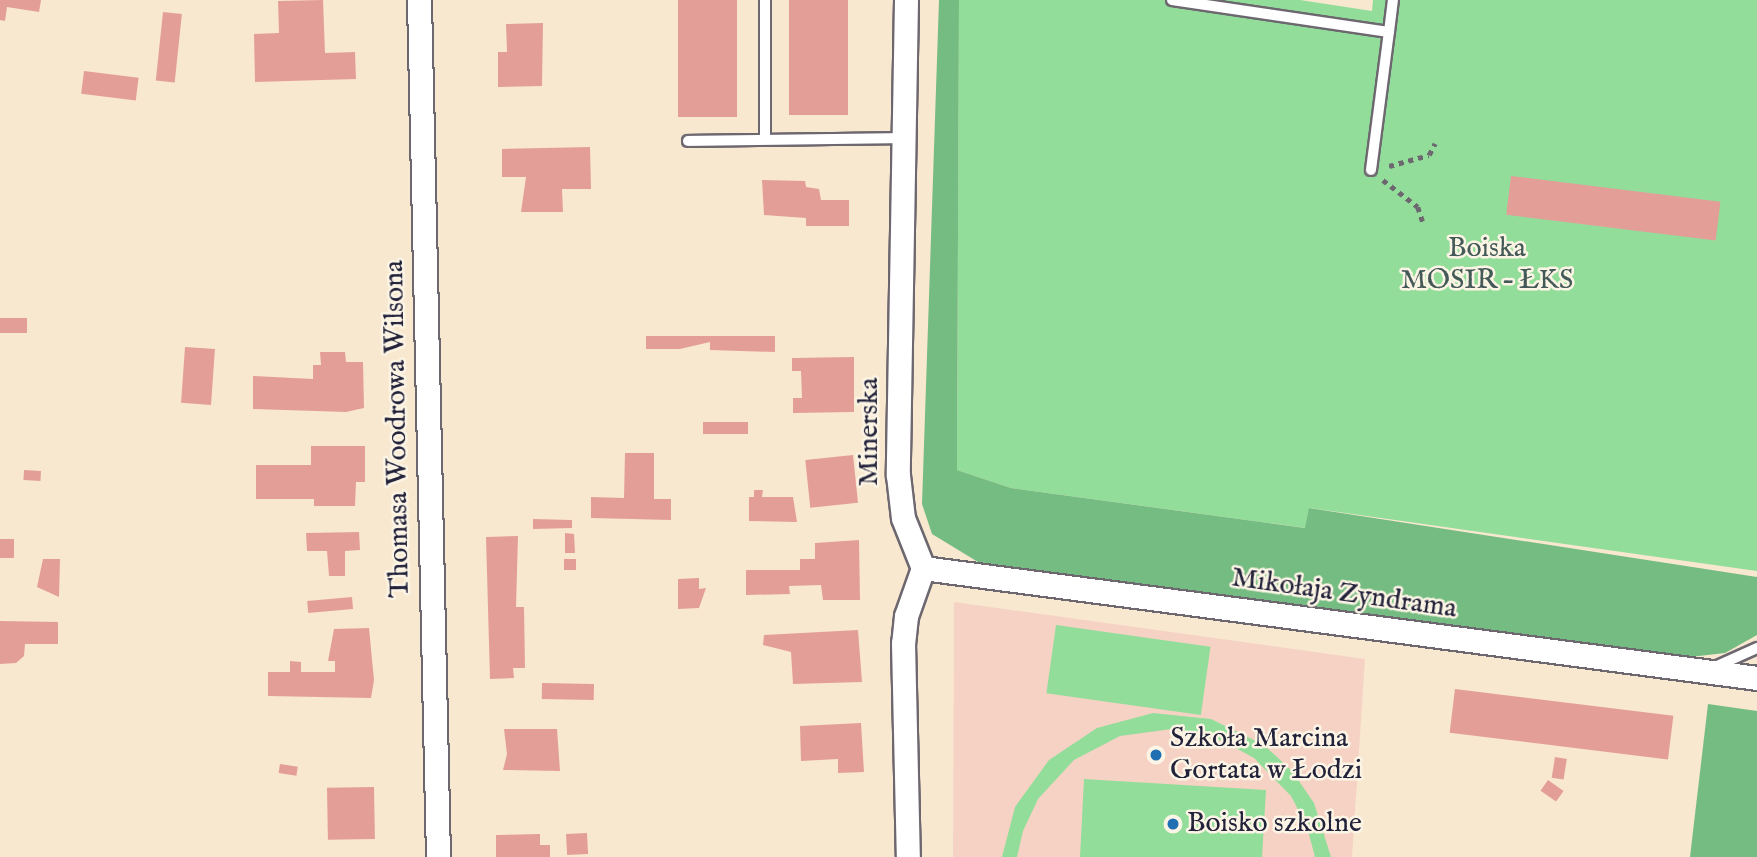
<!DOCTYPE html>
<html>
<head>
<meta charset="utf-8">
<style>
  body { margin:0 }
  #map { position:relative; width:1757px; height:857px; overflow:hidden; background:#f8e8d0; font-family:"IM FELL English",serif }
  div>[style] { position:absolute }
  .built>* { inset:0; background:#f6d2c5 }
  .green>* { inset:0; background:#92dd9a; transform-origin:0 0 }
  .forest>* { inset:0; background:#75bc82 }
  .building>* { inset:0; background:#e49e98; transform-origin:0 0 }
  .path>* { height:4.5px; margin-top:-2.25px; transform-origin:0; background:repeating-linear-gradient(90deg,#6d676f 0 5px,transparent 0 10px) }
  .roads { filter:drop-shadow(2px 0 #6d676f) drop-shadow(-2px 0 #6d676f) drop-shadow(0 2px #6d676f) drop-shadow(0 -2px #6d676f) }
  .lane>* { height:10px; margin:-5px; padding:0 5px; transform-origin:5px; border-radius:5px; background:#fff }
  .street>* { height:23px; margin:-11.5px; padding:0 11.5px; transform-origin:11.5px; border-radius:11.5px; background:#fff }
  .dots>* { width:19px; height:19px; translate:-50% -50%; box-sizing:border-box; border:4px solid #fcf5e5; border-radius:50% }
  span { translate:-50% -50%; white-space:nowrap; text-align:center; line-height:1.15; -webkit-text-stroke:5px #fcf5e5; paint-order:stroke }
  .park-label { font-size:28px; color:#445a58 }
  .street-label { font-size:28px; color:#22223b }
  .poi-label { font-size:28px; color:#22223b }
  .left { translate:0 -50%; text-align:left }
</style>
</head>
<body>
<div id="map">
  <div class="built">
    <i style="clip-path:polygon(954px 602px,1365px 659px,1352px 857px,953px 857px)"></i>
  </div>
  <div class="green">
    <i style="clip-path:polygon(959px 0,1300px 0,1372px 11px,1373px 0,1757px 0,1757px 571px,1310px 508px,1306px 528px,1011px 488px,957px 470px)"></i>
    <i style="left:1056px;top:625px;width:156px;height:69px;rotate:8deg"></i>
    <i style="clip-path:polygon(1153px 713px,1211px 719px,1264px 745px,1292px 771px,1314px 803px,1331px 857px,1315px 857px,1307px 827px,1291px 796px,1254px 758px,1223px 741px,1172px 729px,1120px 736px,1074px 760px,1038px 799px,1023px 831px,1017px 857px,1002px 857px,1015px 807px,1049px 760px,1097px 728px)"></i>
    <i style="clip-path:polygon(1084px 779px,1266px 790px,1262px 857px,1080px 857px)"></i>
  </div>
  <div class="forest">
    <i style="clip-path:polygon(939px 0,959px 0,957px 470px,1011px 488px,1305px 528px,1309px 508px,1757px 577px,1757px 635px,1725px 653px,1681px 658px,978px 562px,932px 534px,922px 504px)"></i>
    <i style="clip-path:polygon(1708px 704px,1757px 711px,1757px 857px,1690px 857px)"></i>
  </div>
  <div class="building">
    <i style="clip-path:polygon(0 0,41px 0,39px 12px,7px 7px,5px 21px,0 20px)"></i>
    <i style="clip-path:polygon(323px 0,325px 53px,355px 52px,356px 79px,255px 82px,254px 34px,279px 33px,278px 1px)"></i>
    <i style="left:678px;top:0;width:59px;height:117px"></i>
    <i style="left:789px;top:0;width:59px;height:115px"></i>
    <i style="left:163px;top:12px;width:19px;height:69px;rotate:6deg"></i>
    <i style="clip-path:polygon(543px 23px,542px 86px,498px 87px,498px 52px,507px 52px,506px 24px)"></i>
    <i style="left:84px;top:71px;width:55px;height:23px;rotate:7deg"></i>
    <i style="clip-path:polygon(590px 147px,591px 189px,562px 189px,563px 212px,521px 212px,526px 177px,502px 177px,502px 149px)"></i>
    <i style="left:1511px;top:176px;width:211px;height:39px;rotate:7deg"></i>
    <i style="clip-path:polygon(762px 180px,805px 181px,806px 187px,819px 189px,821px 200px,849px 200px,849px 226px,806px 226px,806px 218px,764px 215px)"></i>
    <i style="left:0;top:318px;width:27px;height:15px"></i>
    <i style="clip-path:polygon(646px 336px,775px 336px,775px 352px,710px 350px,710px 342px,680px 349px,646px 349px)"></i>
    <i style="left:185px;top:347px;width:30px;height:56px;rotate:4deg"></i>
    <i style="clip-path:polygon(320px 352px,345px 352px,346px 362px,363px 362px,364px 408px,346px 412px,253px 409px,253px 376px,313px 379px,313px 365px,321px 365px)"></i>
    <i style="clip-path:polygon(854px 357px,854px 412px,793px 413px,793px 398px,802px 398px,801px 371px,792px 371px,792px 358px)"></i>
    <i style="left:703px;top:422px;width:45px;height:12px"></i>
    <i style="clip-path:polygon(311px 446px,365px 446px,365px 482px,356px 482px,355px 506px,314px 506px,314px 499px,256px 499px,256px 465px,311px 465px)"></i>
    <i style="clip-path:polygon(625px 453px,654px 453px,654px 499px,671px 499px,671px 520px,591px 518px,591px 497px,624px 498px)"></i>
    <i style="left:853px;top:455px;width:48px;height:48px;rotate:84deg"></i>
    <i style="left:24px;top:470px;width:17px;height:10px;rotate:3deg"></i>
    <i style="clip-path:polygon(754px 490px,763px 490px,762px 497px,793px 497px,797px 522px,749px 521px,749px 497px,754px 497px)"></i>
    <i style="clip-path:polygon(533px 519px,572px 520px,572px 528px,533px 529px)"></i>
    <i style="clip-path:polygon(359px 532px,360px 550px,345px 551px,345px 576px,329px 576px,327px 551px,307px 551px,306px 533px)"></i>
    <i style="clip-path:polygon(565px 533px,574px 534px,575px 553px,565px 553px)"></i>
    <i style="clip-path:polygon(518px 536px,516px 607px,524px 607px,525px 668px,513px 668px,514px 678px,490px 679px,486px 537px)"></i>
    <i style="left:0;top:539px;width:14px;height:19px"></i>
    <i style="clip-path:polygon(859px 540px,860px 600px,823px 600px,821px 585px,789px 586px,790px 594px,746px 595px,746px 570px,800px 570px,800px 559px,815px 559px,815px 543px)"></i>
    <i style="clip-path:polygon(43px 559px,60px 559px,59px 597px,37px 587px)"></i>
    <i style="left:564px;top:559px;width:12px;height:11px"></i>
    <i style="clip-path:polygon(699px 578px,699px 589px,706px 588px,699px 608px,678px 609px,678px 579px)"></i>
    <i style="left:352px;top:597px;width:12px;height:45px;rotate:85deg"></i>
    <i style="clip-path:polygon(0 621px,58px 622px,58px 644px,25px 644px,24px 656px,16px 663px,0 664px)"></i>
    <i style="clip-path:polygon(369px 628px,374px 680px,371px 698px,268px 696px,268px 672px,290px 672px,290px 661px,301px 662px,301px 672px,335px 672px,335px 661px,328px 661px,334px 629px)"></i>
    <i style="clip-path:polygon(858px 630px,862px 682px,793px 684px,791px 652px,763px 645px,764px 635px)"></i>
    <i style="left:542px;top:683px;width:52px;height:16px;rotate:1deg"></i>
    <i style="left:1455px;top:689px;width:220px;height:44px;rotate:7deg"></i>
    <i style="clip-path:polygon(861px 723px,864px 772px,838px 773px,838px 759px,801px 761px,800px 726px)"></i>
    <i style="clip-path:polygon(504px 729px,557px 729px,560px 771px,503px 770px,507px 754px)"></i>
    <i style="left:1555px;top:757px;width:12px;height:21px;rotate:9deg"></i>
    <i style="left:280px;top:764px;width:18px;height:9px;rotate:9deg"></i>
    <i style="left:1548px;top:780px;width:19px;height:13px;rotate:35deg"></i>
    <i style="left:374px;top:787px;width:52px;height:47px;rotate:89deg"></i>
    <i style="left:587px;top:833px;width:21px;height:21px;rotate:87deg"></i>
    <i style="clip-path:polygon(540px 834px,540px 845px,550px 845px,550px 857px,496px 857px,496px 835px)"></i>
  </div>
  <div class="path">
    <i style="left:1389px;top:166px;width:41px;rotate:-15.4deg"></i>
    <i style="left:1429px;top:155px;width:13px;rotate:-63deg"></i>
    <i style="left:1383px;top:180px;width:44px;rotate:37.6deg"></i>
    <i style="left:1418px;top:207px;width:16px;rotate:72deg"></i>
  </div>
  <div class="roads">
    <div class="lane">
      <i style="left:765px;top:0;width:138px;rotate:90deg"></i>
      <i style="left:1172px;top:0;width:219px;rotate:8.4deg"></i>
      <i style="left:1389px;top:32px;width:32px;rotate:-83deg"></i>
      <i style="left:688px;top:141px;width:216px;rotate:-0.8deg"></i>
      <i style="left:1371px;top:170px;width:139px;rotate:-82.6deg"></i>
      <i style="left:1715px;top:667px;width:46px;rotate:-24.3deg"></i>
    </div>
    <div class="street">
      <i style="left:419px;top:0;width:857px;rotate:88.73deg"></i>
      <i style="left:906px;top:0;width:475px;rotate:91deg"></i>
      <i style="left:898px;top:475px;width:43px;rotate:83.4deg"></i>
      <i style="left:903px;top:518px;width:54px;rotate:68.2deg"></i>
      <i style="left:923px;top:568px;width:51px;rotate:109.5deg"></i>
      <i style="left:906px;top:616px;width:27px;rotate:96deg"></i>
      <i style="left:903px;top:643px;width:214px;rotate:88.7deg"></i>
      <i style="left:923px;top:568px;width:841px;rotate:7.51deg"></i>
    </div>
  </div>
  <div class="dots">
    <i style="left:1156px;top:755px;background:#1f6fb2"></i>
    <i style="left:1173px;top:824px;background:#1f6fb2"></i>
  </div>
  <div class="park-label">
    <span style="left:1487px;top:265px">Boiska<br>MOSIR – ŁKS</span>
  </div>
  <div class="street-label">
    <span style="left:398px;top:429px;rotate:-91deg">Thomasa Woodrowa Wilsona</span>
    <span style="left:870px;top:432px;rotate:-90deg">Minerska</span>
    <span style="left:1344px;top:594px;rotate:8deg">Mikołaja Zyndrama</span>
  </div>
  <div class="poi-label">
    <span class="left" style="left:1170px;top:755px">Szkoła Marcina<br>Gortata w Łodzi</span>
    <span class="left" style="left:1187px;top:824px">Boisko szkolne</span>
  </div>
</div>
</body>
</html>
